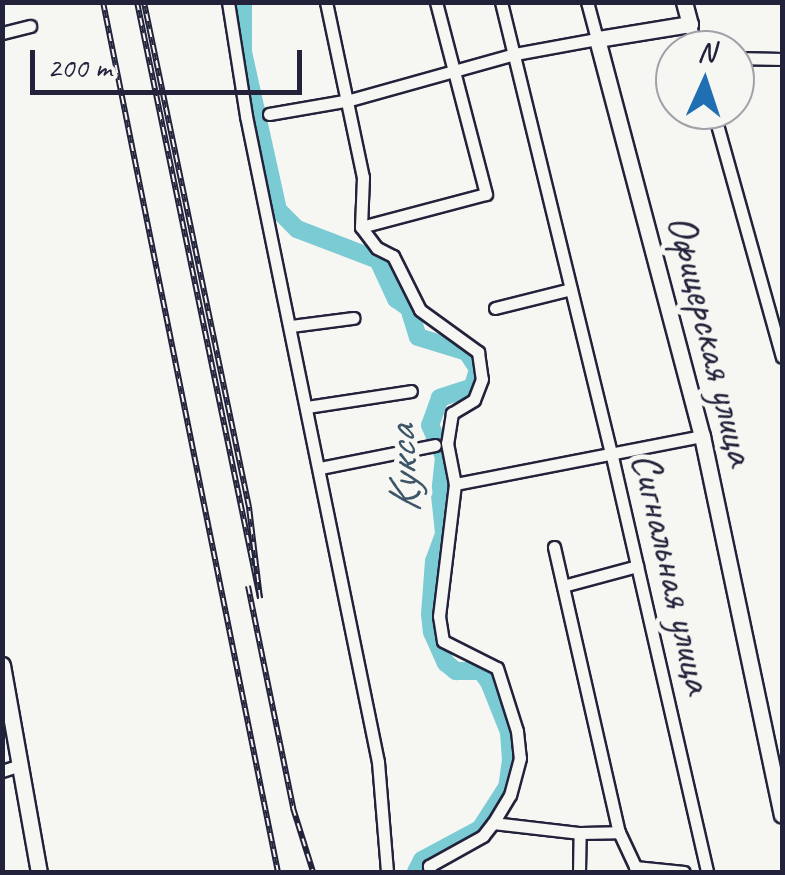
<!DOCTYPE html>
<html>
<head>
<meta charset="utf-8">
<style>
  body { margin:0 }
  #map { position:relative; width:785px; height:875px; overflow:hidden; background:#f6f6f2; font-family:Caveat,sans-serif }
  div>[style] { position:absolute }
  .river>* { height:18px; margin:-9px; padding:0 9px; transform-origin:9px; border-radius:9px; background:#7bcbd5 }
  .roads { filter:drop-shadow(2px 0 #22223b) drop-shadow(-2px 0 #22223b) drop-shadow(0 2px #22223b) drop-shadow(0 -2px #22223b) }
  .street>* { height:11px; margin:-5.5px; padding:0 5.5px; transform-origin:5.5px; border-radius:5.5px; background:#f6f6f2 }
  .secondary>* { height:15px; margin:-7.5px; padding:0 7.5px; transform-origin:7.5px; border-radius:7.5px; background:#f6f6f2 }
  .rail>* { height:6px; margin-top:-3px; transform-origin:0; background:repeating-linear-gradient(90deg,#f6f6f2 0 8px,#22223b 0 16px); box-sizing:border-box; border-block:2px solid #22223b }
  span { translate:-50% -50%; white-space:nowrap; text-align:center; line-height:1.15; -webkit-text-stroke:10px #f6f6f2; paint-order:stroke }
  .street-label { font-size:42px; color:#22223b }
  .water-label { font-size:45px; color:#3d5569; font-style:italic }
  .frame { position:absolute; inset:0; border:5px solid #22223b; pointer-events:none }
  .north { position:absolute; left:655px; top:30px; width:100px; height:100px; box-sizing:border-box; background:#f6f6f2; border:2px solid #a1a1a9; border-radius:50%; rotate:3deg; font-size:28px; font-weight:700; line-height:40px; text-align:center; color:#22223b }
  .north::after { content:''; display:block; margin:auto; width:35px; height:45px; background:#1f6fb2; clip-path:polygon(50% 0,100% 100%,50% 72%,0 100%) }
  .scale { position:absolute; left:30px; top:50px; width:272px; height:45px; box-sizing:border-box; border:5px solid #22223b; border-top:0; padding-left:12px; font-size:30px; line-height:35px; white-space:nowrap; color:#22223b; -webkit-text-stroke:8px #f6f6f2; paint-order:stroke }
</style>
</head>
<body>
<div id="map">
  <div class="river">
    <i style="left:243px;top:2px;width:50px;rotate:90deg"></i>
    <i style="left:243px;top:52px;width:162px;rotate:77.5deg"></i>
    <i style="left:278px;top:210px;width:27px;rotate:45deg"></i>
    <i style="left:297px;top:229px;width:87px;rotate:20.9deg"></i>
    <i style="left:378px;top:260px;width:43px;rotate:65.2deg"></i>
    <i style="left:396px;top:299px;width:16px;rotate:35deg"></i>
    <i style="left:409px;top:308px;width:30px;rotate:73deg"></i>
    <i style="left:418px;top:337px;width:51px;rotate:17deg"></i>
    <i style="left:467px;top:352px;width:20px;rotate:57deg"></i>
    <i style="left:478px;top:369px;width:19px;rotate:106deg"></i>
    <i style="left:473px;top:387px;width:35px;rotate:162deg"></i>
    <i style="left:440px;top:398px;width:29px;rotate:110deg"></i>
    <i style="left:430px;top:425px;width:35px;rotate:66deg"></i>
    <i style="left:444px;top:457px;width:38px;rotate:96deg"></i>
    <i style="left:440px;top:495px;width:39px;rotate:84deg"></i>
    <i style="left:444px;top:534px;width:29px;rotate:110deg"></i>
    <i style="left:434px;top:561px;width:53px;rotate:94.3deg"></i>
    <i style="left:430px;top:614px;width:18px;rotate:84deg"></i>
    <i style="left:432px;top:632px;width:34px;rotate:66deg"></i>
    <i style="left:446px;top:663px;width:13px;rotate:39deg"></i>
    <i style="left:456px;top:671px;width:25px"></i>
    <i style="left:481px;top:671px;width:14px;rotate:54deg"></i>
    <i style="left:489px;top:682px;width:54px;rotate:68.2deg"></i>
    <i style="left:509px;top:732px;width:28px;rotate:86deg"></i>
    <i style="left:511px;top:760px;width:27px;rotate:98deg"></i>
    <i style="left:507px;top:787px;width:50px;rotate:122.7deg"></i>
    <i style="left:480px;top:829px;width:66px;rotate:151.9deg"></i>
    <i style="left:422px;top:860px;width:13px;rotate:117deg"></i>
  </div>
  <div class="roads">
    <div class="street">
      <i style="left:228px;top:2px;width:115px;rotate:81deg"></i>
      <i style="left:246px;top:116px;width:659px;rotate:78.45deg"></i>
      <i style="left:378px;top:762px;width:110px;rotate:85.3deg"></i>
      <i style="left:326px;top:2px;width:179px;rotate:78.1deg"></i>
      <i style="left:363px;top:177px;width:50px;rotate:92.3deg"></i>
      <i style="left:361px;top:227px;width:26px;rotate:53deg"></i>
      <i style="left:377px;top:248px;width:18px;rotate:27deg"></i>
      <i style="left:393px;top:256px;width:60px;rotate:63.4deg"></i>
      <i style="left:420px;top:310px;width:72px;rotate:35.9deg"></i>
      <i style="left:478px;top:352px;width:27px;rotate:82deg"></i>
      <i style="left:482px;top:379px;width:22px;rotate:111deg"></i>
      <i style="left:474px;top:400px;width:26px;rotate:149deg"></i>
      <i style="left:452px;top:413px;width:30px;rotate:99deg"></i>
      <i style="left:447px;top:443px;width:42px;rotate:79deg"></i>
      <i style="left:455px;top:484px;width:133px;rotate:96.9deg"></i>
      <i style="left:439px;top:616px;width:25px;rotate:81deg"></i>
      <i style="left:443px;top:641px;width:60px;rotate:26.6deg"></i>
      <i style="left:497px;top:668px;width:66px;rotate:72.4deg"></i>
      <i style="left:517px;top:731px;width:27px;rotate:84deg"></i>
      <i style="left:520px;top:758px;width:38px;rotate:105deg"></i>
      <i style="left:510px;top:795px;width:33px;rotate:121deg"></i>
      <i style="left:493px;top:823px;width:16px;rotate:128deg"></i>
      <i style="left:483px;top:836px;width:62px;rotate:150.9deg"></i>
      <i style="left:429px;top:866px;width:6px;rotate:81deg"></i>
      <i style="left:501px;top:2px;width:463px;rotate:76.3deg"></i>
      <i style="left:611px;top:452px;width:431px;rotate:77.1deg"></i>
      <i style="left:690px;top:24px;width:27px;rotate:77deg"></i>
      <i style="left:2px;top:33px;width:29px;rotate:-14deg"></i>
      <i style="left:735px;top:58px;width:47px;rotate:1.2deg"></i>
      <i style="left:713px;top:110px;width:256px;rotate:74.4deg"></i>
      <i style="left:269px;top:114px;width:82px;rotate:-9.8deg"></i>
      <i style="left:350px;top:100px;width:171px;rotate:-15.6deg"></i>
      <i style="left:515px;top:54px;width:83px;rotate:-10.4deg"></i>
      <i style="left:597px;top:39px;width:38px;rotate:-105deg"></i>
      <i style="left:361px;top:227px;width:129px;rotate:-14.8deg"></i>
      <i style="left:486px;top:194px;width:198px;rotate:-104.6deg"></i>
      <i style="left:495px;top:308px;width:78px;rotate:-14deg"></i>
      <i style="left:291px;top:326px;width:63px;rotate:-7.4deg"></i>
      <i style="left:307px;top:407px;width:105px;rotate:-8.7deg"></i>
      <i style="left:320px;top:468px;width:117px;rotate:-11.3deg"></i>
      <i style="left:455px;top:484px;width:252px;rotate:-11deg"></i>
      <i style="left:554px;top:547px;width:292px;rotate:77.2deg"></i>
      <i style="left:619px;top:832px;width:38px;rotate:65deg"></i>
      <i style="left:635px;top:867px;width:49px;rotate:5.8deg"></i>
      <i style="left:563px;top:586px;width:77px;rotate:-15.1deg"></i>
      <i style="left:2px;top:771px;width:20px;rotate:-18deg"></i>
      <i style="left:493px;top:823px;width:88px;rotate:6.6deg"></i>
      <i style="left:580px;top:833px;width:39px;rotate:-1deg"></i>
      <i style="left:579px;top:872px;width:39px;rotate:-89deg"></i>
    </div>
    <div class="secondary">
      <i style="left:684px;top:2px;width:23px;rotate:75deg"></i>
      <i style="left:690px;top:24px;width:94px;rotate:170.8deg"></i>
      <i style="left:597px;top:39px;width:411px;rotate:75.2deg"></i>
      <i style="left:702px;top:436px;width:387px;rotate:78.1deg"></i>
      <i style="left:2px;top:665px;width:210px;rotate:79.9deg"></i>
    </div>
  </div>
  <div class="rail">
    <i style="left:103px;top:2px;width:887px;rotate:78.63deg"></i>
    <i style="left:137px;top:2px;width:609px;rotate:78.34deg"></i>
    <i style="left:260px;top:598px;width:92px;rotate:-96.9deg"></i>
    <i style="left:249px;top:507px;width:516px;rotate:-101.75deg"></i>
    <i style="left:248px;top:586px;width:227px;rotate:78.5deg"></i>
    <i style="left:293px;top:808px;width:67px;rotate:72.6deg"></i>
  </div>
  <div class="street-label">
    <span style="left:711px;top:340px;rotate:76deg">Офицерская улица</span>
    <span style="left:672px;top:573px;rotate:77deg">Сигнальная улица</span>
  </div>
  <div class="water-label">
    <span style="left:403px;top:470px;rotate:-93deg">Кукса</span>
  </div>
  <div class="frame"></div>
  <div class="north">N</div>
  <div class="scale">200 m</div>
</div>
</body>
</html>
